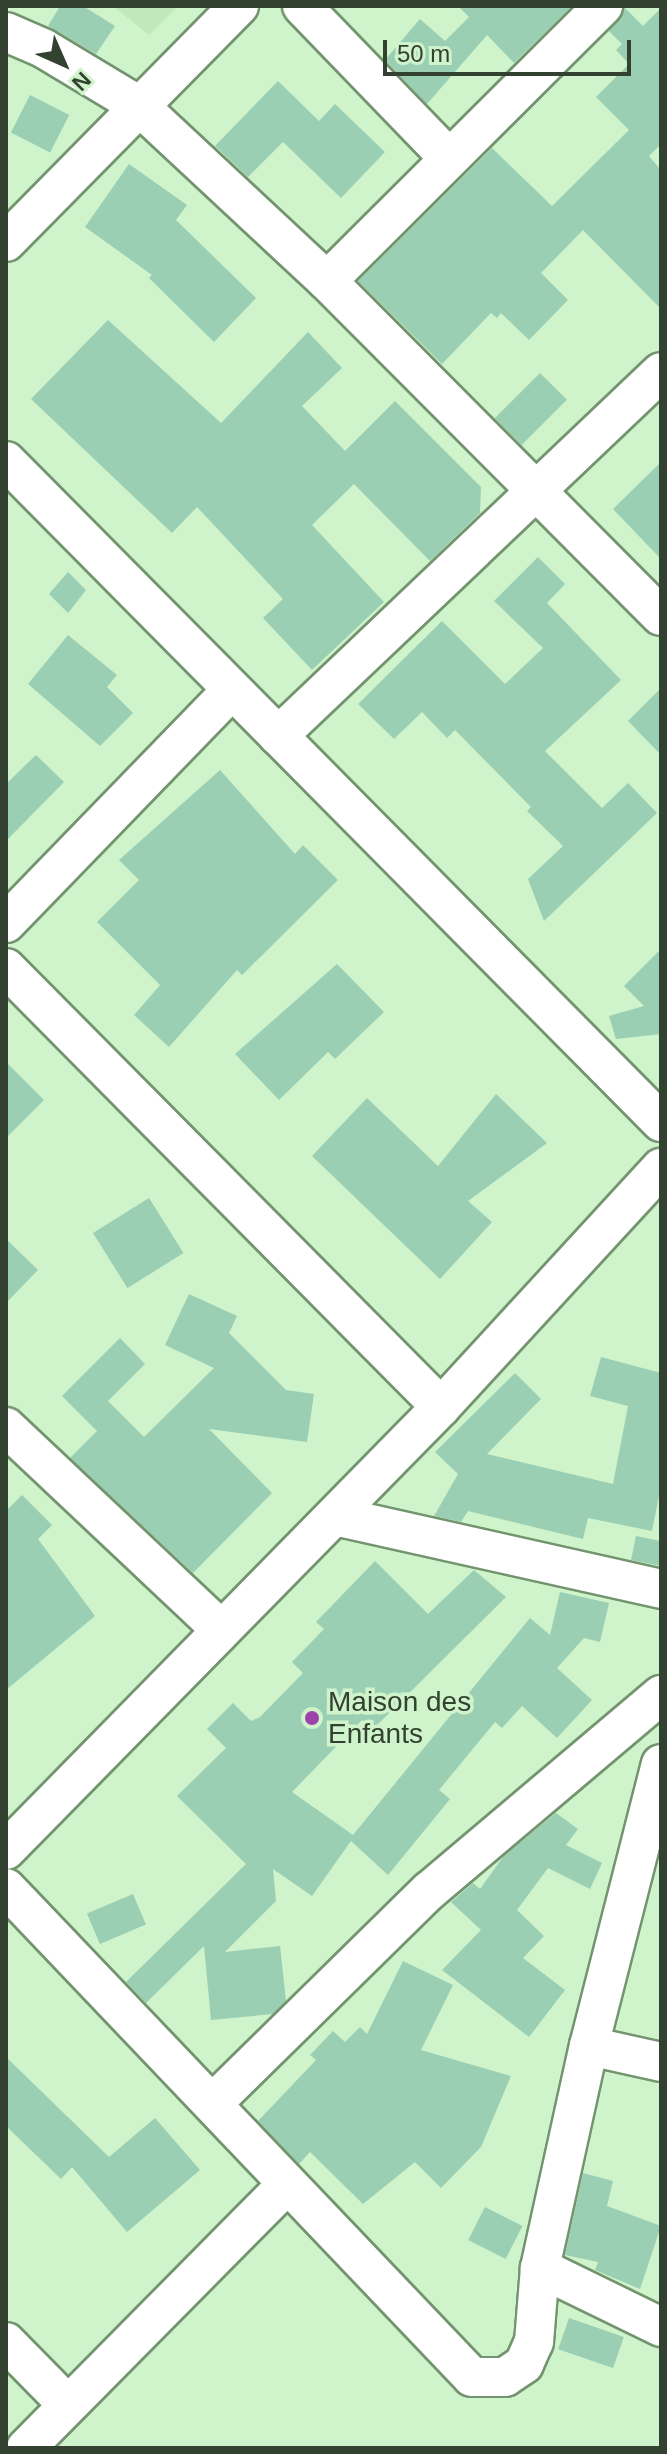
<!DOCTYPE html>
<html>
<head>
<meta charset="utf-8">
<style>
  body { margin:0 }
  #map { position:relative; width:667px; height:2454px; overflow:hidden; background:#cff3ca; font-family:Helvetica,sans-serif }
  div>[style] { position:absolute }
  .built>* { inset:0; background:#c0e9bb }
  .building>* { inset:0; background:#9bcfb4; transform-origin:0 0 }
  .roads { filter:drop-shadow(2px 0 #73946f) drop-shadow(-2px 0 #73946f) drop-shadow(0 2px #73946f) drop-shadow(0 -2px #73946f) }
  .street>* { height:38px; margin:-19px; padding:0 19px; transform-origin:19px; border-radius:19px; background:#fff }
  .dots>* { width:22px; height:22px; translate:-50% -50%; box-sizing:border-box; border:4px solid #cff3ca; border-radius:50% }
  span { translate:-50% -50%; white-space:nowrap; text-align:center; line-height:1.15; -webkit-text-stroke:7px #cff3ca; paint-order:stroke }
  .poi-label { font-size:28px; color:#334131 }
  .left { translate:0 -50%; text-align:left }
  .frame { position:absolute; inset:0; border:8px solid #334131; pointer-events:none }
  .north { position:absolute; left:24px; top:24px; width:80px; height:80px; -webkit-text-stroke:6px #cff3ca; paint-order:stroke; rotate:135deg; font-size:22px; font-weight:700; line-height:32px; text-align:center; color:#334131 }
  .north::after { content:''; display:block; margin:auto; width:28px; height:36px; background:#334131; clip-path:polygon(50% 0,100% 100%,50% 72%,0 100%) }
  .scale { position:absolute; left:383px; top:40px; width:248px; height:36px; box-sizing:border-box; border:4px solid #334131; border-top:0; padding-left:10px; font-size:24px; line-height:28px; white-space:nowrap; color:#334131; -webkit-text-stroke:6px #cff3ca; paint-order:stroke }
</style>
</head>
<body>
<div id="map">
  <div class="built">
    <i style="clip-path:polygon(113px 6px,178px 6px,149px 35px)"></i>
  </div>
  <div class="building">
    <i style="clip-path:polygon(60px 6px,83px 6px,115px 26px,96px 54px,48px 26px)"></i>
    <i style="clip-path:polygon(458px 6px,572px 6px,514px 63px,487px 35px,427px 104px,385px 60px,420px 19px,445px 41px,469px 17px)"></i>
    <i style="clip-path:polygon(624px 7px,643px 26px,661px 8px,661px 144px,649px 156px,661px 170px,661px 309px,583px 230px,541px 273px,568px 300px,529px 340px,501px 313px,497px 318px,491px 313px,442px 364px,358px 281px,492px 148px,552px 206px,629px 130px,596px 97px,629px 64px,616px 50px,622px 44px,609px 31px)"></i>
    <i style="clip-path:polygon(278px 81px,319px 121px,335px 104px,385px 152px,341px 198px,283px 142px,248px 177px,215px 146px)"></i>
    <i style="left:30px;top:95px;width:44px;height:42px;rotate:27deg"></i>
    <i style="clip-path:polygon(129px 164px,187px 205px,176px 220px,256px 298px,214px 342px,149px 278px,152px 275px,85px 227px)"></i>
    <i style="clip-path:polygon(108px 320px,221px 423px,308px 332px,342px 368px,302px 406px,345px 451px,395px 401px,481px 487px,480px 513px,430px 561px,354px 484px,312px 525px,384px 602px,312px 670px,263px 618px,283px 599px,197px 507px,172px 533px,31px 399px)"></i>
    <i style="left:540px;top:373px;width:38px;height:64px;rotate:45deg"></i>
    <i style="clip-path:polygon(661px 462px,661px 559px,613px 509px)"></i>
    <i style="clip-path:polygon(538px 557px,565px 584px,547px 603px,621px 680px,545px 751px,602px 808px,628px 783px,657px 813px,544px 921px,528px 879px,563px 846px,527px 811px,531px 807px,455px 730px,447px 738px,422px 712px,394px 739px,358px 704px,442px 621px,505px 684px,543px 648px,494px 601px)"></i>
    <i style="clip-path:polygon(68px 572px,86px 590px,68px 613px,49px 594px)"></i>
    <i style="clip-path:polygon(68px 635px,117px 675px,107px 687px,133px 713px,100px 746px,28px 684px)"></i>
    <i style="clip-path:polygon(661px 688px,661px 755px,628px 721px)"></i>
    <i style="clip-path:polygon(36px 755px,64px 782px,6px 841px,6px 784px)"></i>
    <i style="clip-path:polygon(220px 770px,295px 854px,303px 845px,338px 880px,242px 975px,237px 970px,169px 1047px,134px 1015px,160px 985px,97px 922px,139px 880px,119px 860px)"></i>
    <i style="clip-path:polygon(661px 949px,661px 1034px,616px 1039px,609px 1016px,644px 1006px,624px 986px)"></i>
    <i style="clip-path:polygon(337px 964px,384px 1012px,335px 1059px,328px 1052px,279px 1100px,235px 1054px)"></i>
    <i style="clip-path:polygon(6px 1062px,44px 1100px,6px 1138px)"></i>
    <i style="clip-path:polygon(496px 1094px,547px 1143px,468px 1201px,492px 1222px,440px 1279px,312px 1156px,367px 1098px,438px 1166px)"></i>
    <i style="left:149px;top:1198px;width:65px;height:66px;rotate:58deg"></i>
    <i style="clip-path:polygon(6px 1239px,38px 1270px,6px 1303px)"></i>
    <i style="clip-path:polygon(189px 1294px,237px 1316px,229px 1333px,286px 1390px,314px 1394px,307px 1442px,209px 1429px,272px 1493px,193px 1573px,70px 1458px,97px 1431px,62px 1396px,120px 1338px,145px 1364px,108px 1401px,144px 1437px,214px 1368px,165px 1345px)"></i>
    <i style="clip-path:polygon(601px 1357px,661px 1373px,661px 1486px,652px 1531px,588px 1518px,583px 1539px,468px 1511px,461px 1522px,434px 1516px,458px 1474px,435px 1452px,515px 1373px,541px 1399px,487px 1454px,613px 1484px,628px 1406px,590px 1396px)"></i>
    <i style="clip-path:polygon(22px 1495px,52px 1525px,38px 1539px,95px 1616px,6px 1690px,6px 1511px)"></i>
    <i style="clip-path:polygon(636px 1536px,661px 1541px,661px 1566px,631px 1560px)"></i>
    <i style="clip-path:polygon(375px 1561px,428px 1614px,474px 1570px,506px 1597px,372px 1730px,362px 1720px,292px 1792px,353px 1835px,530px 1618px,550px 1635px,560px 1592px,609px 1603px,600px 1642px,584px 1638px,557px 1668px,592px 1700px,557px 1738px,522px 1706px,502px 1728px,495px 1722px,439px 1790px,450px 1799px,388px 1875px,351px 1841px,312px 1896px,273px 1869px,276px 1901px,225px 1952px,280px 1946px,286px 2001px,273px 2014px,211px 2020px,204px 1946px,146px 2003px,126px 1982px,246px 1864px,177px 1796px,226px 1748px,207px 1729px,233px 1703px,251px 1721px,260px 1717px,303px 1673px,292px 1662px,324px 1629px,316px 1622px)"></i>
    <i style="clip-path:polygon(556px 1813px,578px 1829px,566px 1845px,602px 1863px,590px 1889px,548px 1868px,517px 1910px,544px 1936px,523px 1958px,565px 1990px,529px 2037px,442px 1970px,481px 1930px,451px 1902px,473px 1883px,480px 1889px,503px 1857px)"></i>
    <i style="left:133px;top:1894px;width:33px;height:50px;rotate:67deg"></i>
    <i style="clip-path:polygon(403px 1961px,453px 1985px,421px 2050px,511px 2076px,481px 2147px,441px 2188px,415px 2162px,363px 2204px,310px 2152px,299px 2164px,258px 2121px,316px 2060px,310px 2055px,333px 2031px,345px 2042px,360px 2027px,367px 2034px)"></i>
    <i style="clip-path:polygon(6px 2057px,109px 2157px,155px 2118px,200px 2170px,127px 2232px,72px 2167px,61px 2179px,6px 2126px)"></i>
    <i style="clip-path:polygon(583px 2173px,613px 2181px,607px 2206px,661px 2226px,640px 2289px,595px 2270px,598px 2262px,565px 2255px)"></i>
    <i style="left:485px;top:2207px;width:42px;height:37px;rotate:27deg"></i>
    <i style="left:569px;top:2318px;width:58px;height:33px;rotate:19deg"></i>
  </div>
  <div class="roads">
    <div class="street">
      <i style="left:302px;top:6px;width:210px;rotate:46deg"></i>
      <i style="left:6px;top:32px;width:40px;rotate:23.4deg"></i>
      <i style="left:43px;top:48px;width:111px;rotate:31deg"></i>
      <i style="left:138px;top:105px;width:258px;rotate:43deg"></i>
      <i style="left:327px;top:281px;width:473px;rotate:45.1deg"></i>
      <i style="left:6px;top:242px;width:332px;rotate:-45.4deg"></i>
      <i style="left:327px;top:281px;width:390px;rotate:-44.9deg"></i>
      <i style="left:6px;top:461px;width:931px;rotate:45.26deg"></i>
      <i style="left:278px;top:736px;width:528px;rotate:-43.54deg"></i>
      <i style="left:6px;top:923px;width:325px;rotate:-45.9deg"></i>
      <i style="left:6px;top:968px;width:618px;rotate:45.26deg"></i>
      <i style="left:6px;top:1427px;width:293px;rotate:43.3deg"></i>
      <i style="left:335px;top:1516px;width:334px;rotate:12.6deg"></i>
      <i style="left:6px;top:1850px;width:621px;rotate:-45.52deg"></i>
      <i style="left:441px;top:1407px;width:325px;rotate:-47.4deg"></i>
      <i style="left:6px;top:1888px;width:675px;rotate:46.38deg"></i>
      <i style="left:472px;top:2377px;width:33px"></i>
      <i style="left:505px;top:2377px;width:23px;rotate:-34deg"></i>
      <i style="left:524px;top:2364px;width:24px;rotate:-66deg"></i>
      <i style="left:534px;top:2342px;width:74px;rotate:-85.4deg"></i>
      <i style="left:540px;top:2268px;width:227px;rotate:-77.6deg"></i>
      <i style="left:589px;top:2046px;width:291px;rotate:-75.7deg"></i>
      <i style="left:589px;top:2046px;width:74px;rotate:12.5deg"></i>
      <i style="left:215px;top:2101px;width:300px;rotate:-44.5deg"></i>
      <i style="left:429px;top:1891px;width:304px;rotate:-40.2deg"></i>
      <i style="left:540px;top:2268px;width:135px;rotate:26deg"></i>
      <i style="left:6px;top:2342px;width:88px;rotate:45.5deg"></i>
      <i style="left:26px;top:2448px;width:371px;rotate:-45.3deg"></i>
    </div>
  </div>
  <div class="dots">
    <i style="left:312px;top:1718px;background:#9d41ab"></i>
  </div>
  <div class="poi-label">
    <span class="left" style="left:328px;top:1718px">Maison des<br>Enfants</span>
  </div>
  <div class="frame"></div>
  <div class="north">N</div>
  <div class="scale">50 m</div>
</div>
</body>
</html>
